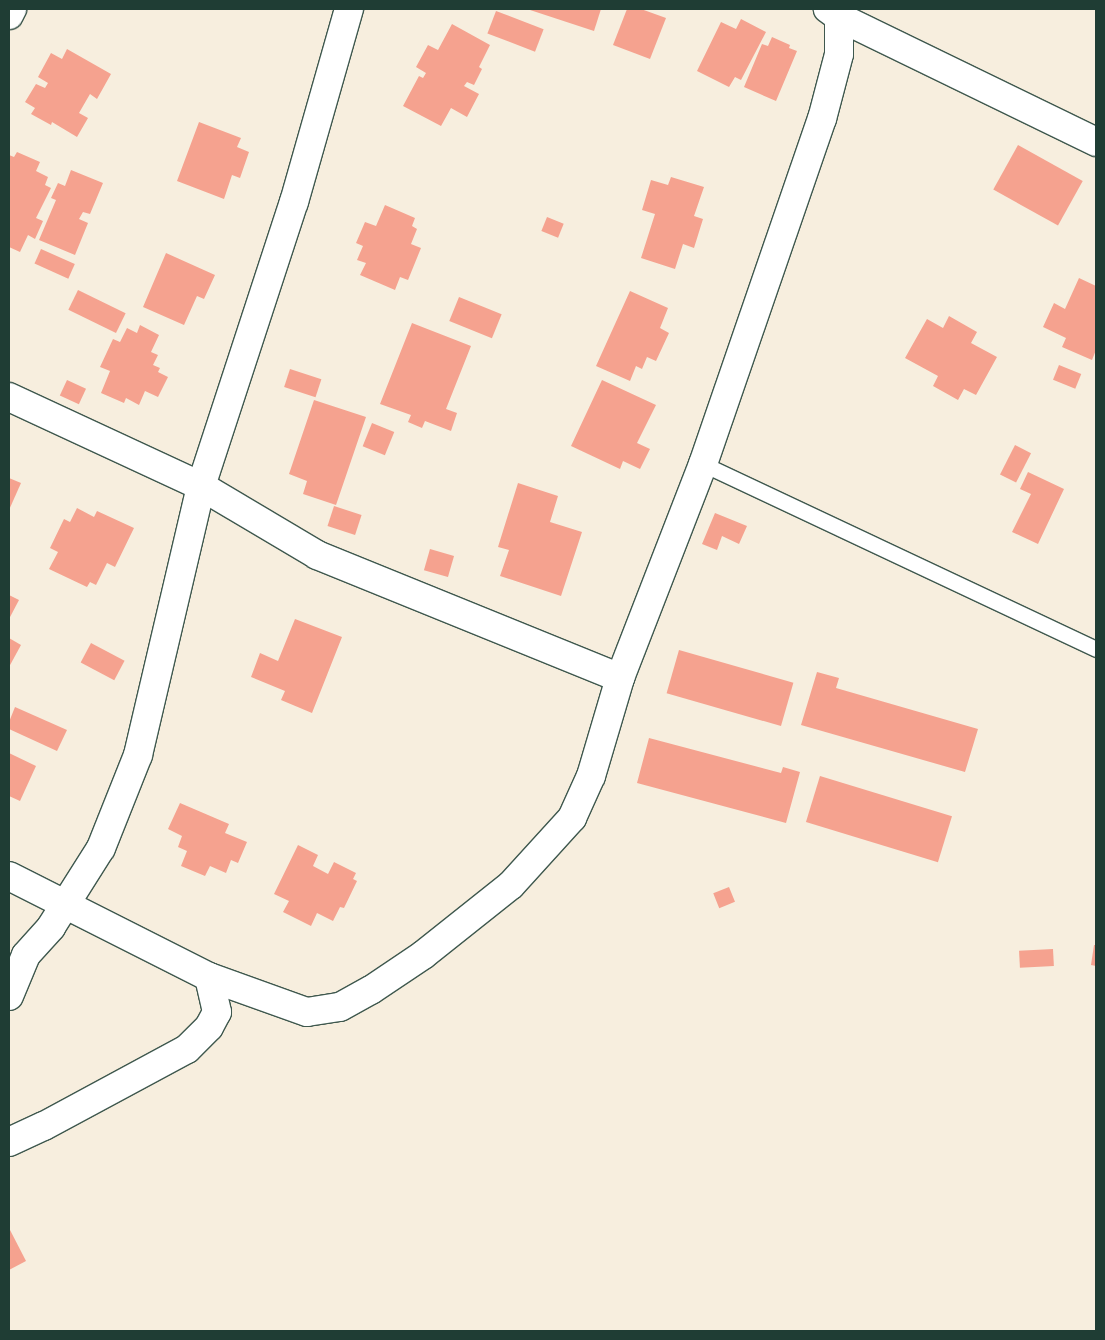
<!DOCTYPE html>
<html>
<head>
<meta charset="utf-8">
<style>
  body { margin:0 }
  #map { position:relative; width:1105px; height:1340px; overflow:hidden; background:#f7eede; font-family:Cardo,serif }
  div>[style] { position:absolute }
  .building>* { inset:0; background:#f5a28f; transform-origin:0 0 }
  .roads { filter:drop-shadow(1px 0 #3f584e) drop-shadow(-1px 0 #3f584e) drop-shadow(0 1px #3f584e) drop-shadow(0 -1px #3f584e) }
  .lane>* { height:15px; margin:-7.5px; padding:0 7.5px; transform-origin:7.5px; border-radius:7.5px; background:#fff }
  .street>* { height:28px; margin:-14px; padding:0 14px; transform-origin:14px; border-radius:14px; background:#fff }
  span { translate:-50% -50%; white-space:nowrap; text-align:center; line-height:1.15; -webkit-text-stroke:4px #fff; paint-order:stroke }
  .frame { position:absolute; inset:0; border:10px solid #1f3d34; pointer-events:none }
</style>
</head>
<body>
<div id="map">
  <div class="building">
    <i style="clip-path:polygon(527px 9px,601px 9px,594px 31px)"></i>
    <i style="clip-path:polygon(627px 9px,641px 9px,666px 18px,650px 59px,613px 45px)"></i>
    <i style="left:496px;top:11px;width:51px;height:24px;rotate:21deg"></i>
    <i style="clip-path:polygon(741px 19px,766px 32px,741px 80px,735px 77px,729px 87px,697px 71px,721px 22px,736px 29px)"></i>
    <i style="clip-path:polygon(452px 24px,490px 45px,479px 67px,482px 69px,474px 85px,467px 82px,464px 86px,479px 94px,467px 117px,451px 108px,441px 126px,403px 106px,419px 76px,423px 78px,426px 73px,416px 67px,428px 45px,438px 50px)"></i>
    <i style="clip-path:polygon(772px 37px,790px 45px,789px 48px,797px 51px,776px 101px,744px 87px,762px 44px,768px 46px)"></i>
    <i style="clip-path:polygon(67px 49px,111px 74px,97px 99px,90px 94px,79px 113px,88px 118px,77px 137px,52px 122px,51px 125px,31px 114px,35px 108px,25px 102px,36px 84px,45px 88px,48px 83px,38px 77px,51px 53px,62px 59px)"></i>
    <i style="clip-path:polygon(199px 122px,241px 138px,237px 147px,249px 152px,240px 178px,232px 175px,224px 199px,177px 181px)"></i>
    <i style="left:1018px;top:145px;width:74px;height:51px;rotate:29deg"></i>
    <i style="clip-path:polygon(17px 152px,40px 162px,36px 171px,48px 177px,45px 185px,51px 188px,36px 218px,43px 221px,35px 239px,28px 235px,20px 252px,9px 247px,9px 155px,14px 157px)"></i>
    <i style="clip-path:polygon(71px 170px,103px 183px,90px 214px,83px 212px,79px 219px,88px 223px,75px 255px,39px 240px,56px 200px,51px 198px,58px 183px,65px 186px)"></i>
    <i style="clip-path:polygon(671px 177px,704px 187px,694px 216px,703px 219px,694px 248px,683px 244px,675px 269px,641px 258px,655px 214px,642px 210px,651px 180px,668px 185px)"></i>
    <i style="clip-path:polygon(385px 205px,415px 218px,412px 226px,417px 229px,411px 244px,421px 248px,408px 280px,400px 277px,395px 290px,360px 275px,366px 263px,357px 260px,363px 246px,356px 243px,365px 222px,376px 226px)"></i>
    <i style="left:547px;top:217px;width:18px;height:15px;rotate:22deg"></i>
    <i style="left:41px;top:249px;width:37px;height:16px;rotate:24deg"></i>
    <i style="clip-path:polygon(166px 253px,215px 275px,204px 299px,197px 296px,184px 325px,143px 307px)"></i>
    <i style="clip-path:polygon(1079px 278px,1096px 286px,1096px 350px,1092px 360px,1062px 347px,1066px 338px,1043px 327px,1054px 303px,1065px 309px)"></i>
    <i style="left:78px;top:290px;width:53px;height:22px;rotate:26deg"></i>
    <i style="clip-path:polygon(630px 291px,668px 308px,660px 328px,669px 333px,656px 361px,647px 357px,642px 369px,636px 366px,630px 381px,596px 366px)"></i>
    <i style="left:459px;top:297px;width:46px;height:26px;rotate:22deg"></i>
    <i style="clip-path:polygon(949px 316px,977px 332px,971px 343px,997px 357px,976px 395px,964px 389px,958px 400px,933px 386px,938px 376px,905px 358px,927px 319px,943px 328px)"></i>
    <i style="clip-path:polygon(412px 323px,471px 346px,446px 409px,457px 413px,451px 431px,425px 421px,422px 428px,408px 422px,411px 415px,380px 404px)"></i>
    <i style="clip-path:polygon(140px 325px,159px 335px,151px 352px,158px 355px,153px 365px,160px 368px,158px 372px,168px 377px,158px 397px,145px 391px,139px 405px,126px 398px,124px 403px,101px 393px,110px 371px,100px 367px,113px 339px,120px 342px,127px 328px,137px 333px)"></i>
    <i style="left:1059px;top:365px;width:24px;height:16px;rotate:22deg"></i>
    <i style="left:290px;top:369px;width:33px;height:19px;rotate:18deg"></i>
    <i style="left:67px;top:380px;width:21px;height:17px;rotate:25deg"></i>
    <i style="clip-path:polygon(602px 380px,656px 405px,637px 443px,650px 449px,640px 469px,623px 461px,620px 469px,571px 446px)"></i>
    <i style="clip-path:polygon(314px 400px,366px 417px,336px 505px,303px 494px,307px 481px,289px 474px)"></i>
    <i style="left:372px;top:423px;width:24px;height:25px;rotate:22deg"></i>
    <i style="left:1015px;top:445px;width:18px;height:33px;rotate:27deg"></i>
    <i style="clip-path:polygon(1028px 472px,1064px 489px,1038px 544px,1012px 532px,1031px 494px,1020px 489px)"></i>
    <i style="clip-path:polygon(9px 478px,21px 483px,9px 510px)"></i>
    <i style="clip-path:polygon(518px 483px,558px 496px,550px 522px,582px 532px,561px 596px,500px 576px,509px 550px,498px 547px)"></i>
    <i style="left:334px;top:506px;width:29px;height:21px;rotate:18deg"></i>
    <i style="clip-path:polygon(77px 508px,94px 517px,97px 511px,134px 528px,115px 567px,107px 563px,96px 585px,90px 582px,87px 587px,49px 569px,58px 552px,50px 548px,64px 519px,70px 522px)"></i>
    <i style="clip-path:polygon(715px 513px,747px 526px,739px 544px,722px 536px,717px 550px,702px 544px)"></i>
    <i style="left:430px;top:549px;width:25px;height:22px;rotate:16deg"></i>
    <i style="clip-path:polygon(9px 595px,19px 600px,9px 619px)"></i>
    <i style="clip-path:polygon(295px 619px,342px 637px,312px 713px,281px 700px,285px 691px,251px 677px,260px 653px,278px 661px)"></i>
    <i style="clip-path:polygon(9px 638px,21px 645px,9px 667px)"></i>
    <i style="left:91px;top:643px;width:38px;height:22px;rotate:28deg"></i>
    <i style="left:679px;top:650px;width:119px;height:45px;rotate:16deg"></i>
    <i style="clip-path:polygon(817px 672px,839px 678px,836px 688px,978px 729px,965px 772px,801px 725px)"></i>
    <i style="clip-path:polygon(15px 707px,67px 730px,57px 751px,9px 729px,9px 722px)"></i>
    <i style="clip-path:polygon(649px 738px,781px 773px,783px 767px,800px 772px,786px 823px,637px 783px)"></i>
    <i style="clip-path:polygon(9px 753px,36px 766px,20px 801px,9px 796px)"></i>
    <i style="left:820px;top:776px;width:138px;height:48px;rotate:17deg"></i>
    <i style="clip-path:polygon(180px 803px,229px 824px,225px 833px,247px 842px,238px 863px,231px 860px,226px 873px,210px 866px,205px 876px,181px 866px,187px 851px,178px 847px,182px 836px,168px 829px)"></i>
    <i style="clip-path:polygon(298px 845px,318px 855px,313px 866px,328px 874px,334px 862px,356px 873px,353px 879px,357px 881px,344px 908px,340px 907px,333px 921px,317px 913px,311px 926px,283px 912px,289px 901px,274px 894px)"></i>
    <i style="left:729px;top:887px;width:16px;height:17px;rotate:68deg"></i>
    <i style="clip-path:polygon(1094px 945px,1096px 945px,1096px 966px,1091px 965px)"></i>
    <i style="left:1053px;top:949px;width:17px;height:34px;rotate:87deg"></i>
    <i style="clip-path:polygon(9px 1228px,26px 1261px,9px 1270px)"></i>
  </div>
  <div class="roads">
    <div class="lane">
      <i style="left:703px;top:464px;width:434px;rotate:25.2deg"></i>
    </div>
    <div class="street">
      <i style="left:9px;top:15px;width:7px;rotate:-63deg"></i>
      <i style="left:839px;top:17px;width:286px;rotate:25.9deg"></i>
      <i style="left:9px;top:397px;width:212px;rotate:24.9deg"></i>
      <i style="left:201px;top:486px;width:135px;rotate:30.7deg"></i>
      <i style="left:317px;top:555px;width:327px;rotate:22.1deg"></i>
      <i style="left:9px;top:876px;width:224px;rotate:26.8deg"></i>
      <i style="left:209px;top:977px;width:104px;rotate:19.7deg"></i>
      <i style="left:307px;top:1012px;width:33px;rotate:-9deg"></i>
      <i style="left:340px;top:1007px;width:35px;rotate:-29deg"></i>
      <i style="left:371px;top:990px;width:63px;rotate:-33.9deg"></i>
      <i style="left:423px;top:955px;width:112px;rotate:-38.5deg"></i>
      <i style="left:511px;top:885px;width:91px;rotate:-47.7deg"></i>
      <i style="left:572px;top:818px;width:46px;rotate:-65.7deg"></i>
      <i style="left:591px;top:776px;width:102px;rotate:-73.5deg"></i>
      <i style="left:620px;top:678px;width:230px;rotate:-68.8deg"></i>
      <i style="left:703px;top:464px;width:365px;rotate:-71deg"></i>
      <i style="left:822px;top:119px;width:67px;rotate:-75.3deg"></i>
      <i style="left:839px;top:54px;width:37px;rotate:-90deg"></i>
      <i style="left:839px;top:17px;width:14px;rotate:-144deg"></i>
      <i style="left:9px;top:996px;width:44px;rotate:-67.5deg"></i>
      <i style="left:26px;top:955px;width:38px;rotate:-48deg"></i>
      <i style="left:51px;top:927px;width:93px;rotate:-57.7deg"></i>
      <i style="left:101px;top:848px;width:100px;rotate:-68.3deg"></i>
      <i style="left:138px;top:755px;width:276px;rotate:-76.8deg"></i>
      <i style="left:201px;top:486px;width:299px;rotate:-71.9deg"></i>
      <i style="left:294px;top:202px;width:201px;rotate:-74.1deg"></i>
      <i style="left:9px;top:1142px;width:38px;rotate:-25deg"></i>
      <i style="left:44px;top:1126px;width:162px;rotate:-28.3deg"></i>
      <i style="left:187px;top:1049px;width:31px;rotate:-45deg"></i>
      <i style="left:209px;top:1027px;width:17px;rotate:-62deg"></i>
      <i style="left:217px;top:1012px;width:36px;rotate:-103deg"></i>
    </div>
  </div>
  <div class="frame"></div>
</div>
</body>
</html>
